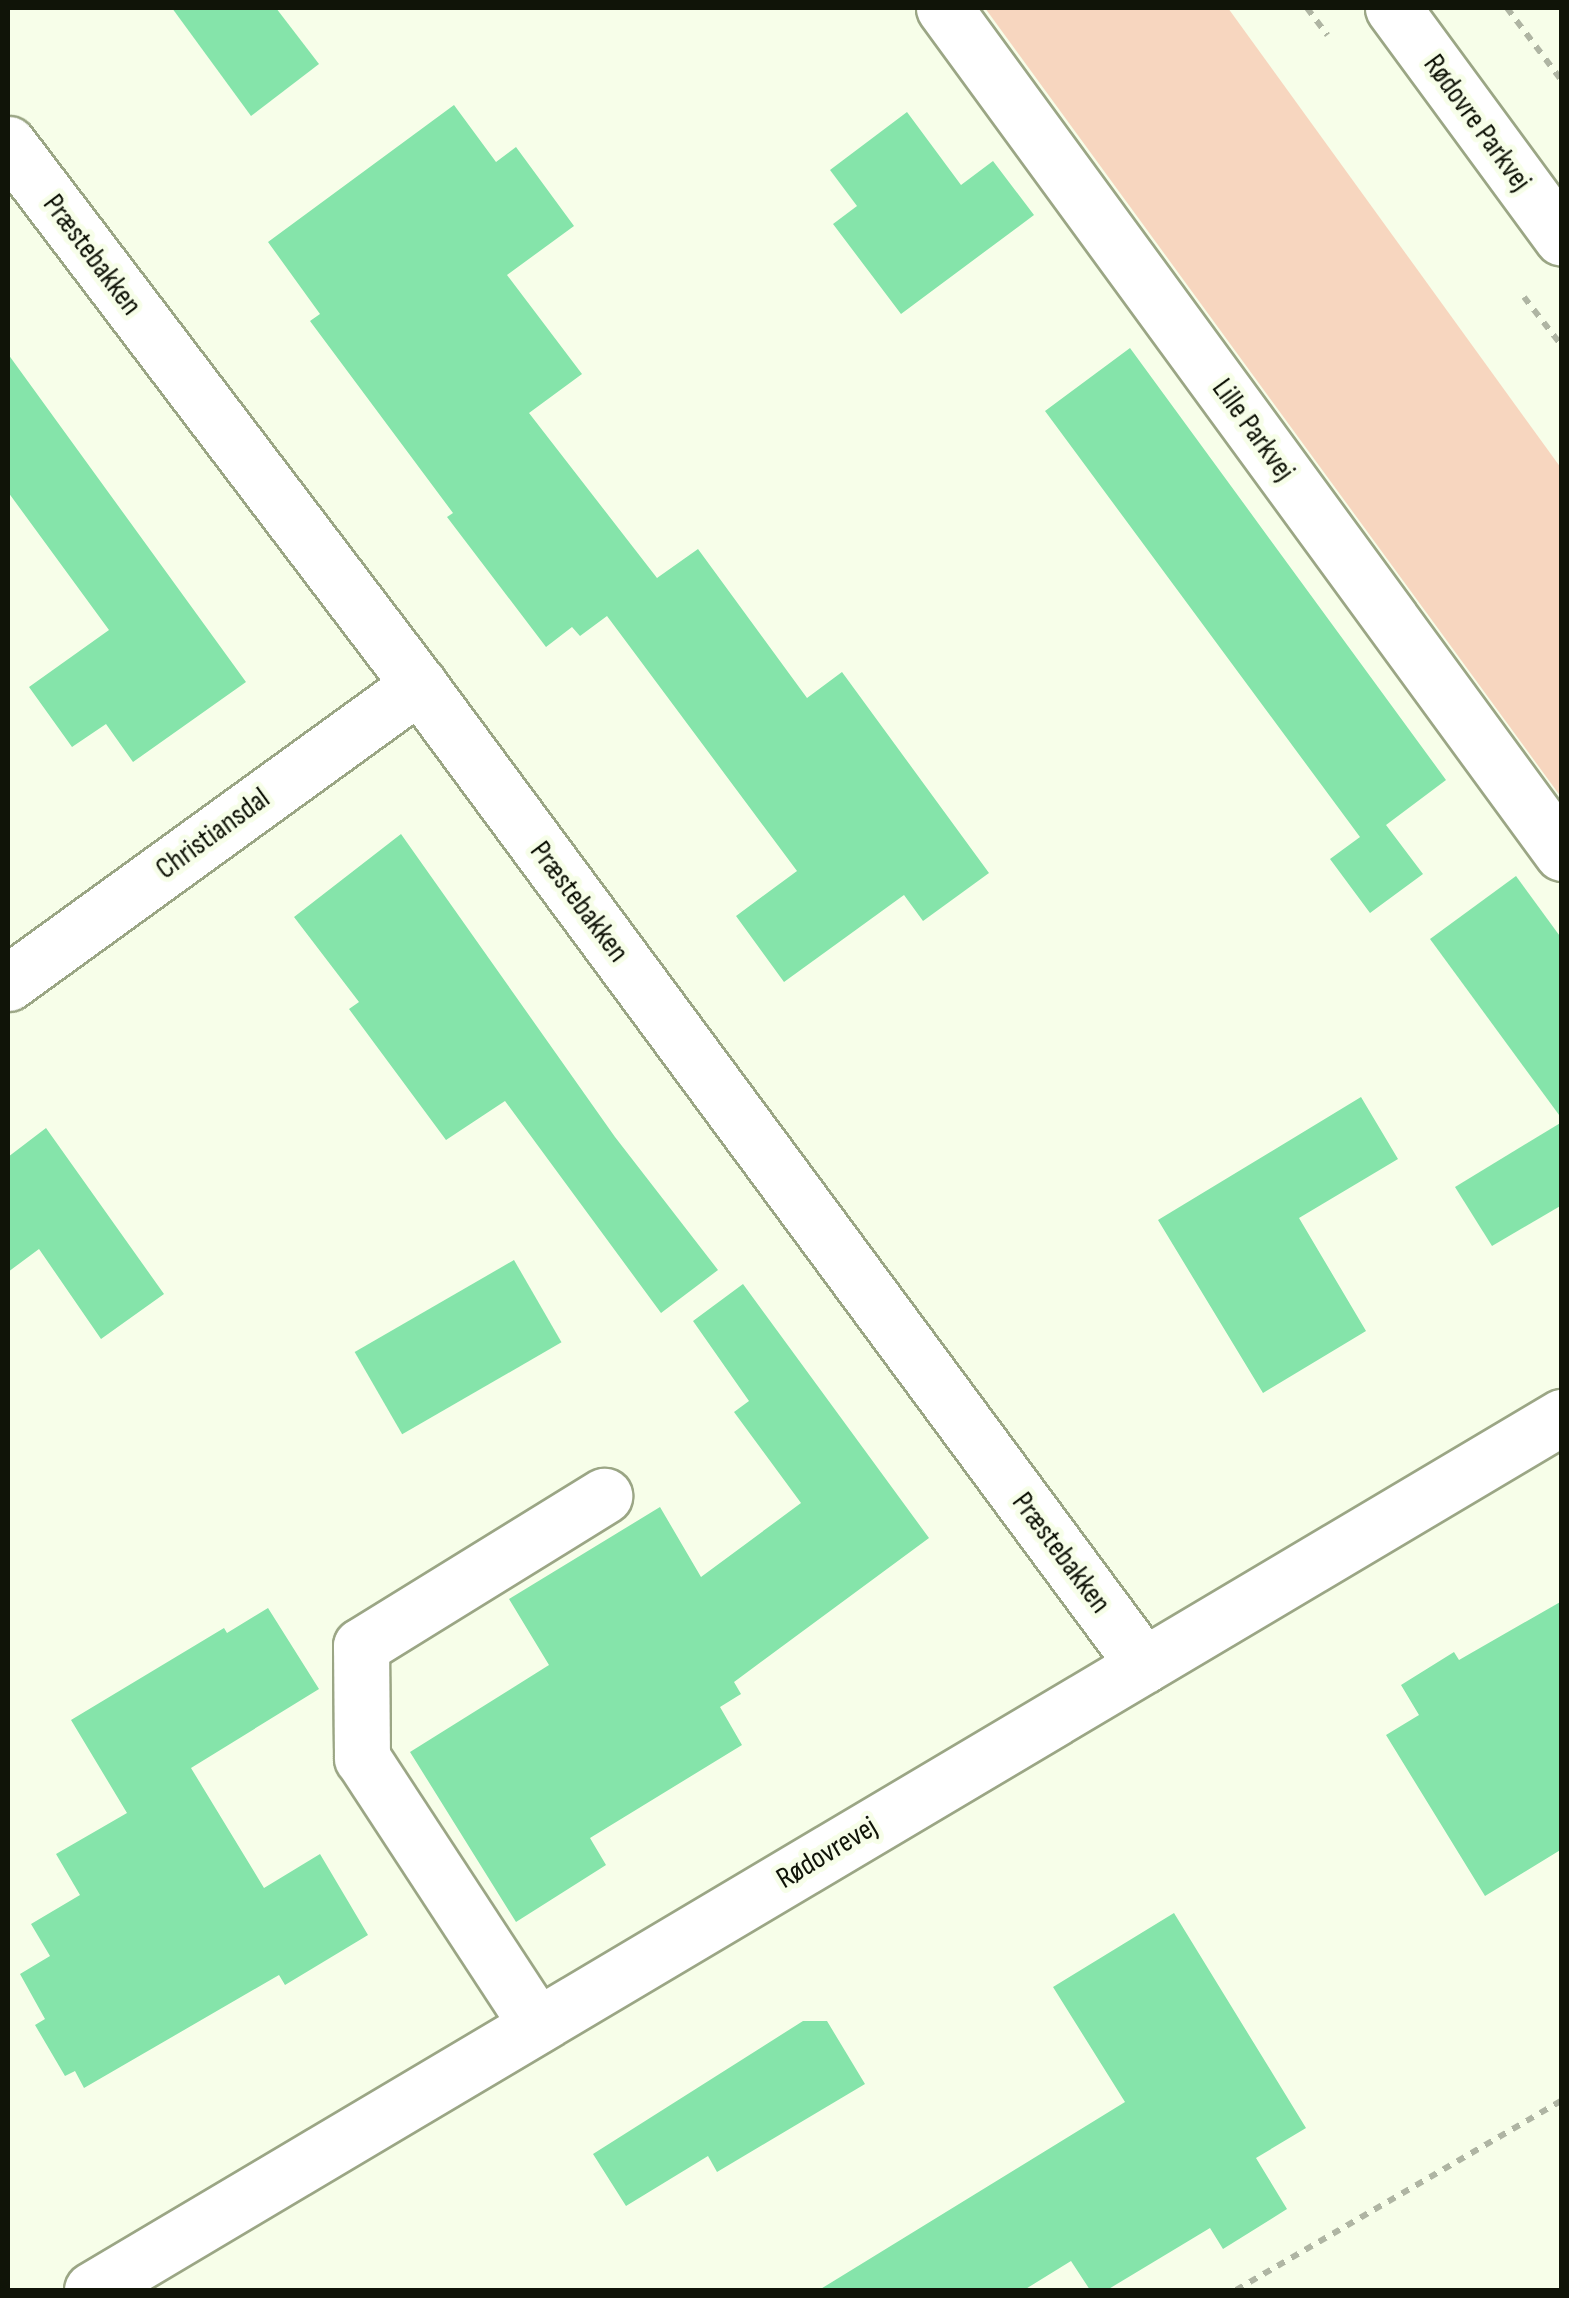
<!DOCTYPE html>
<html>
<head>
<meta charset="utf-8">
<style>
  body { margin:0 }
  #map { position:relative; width:1569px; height:2298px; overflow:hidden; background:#f7fee9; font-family:"Sofia Sans Condensed",sans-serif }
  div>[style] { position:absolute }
  .green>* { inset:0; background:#f7d6bf }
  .building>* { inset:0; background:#85e4aa; transform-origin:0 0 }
  .path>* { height:6px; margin-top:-3px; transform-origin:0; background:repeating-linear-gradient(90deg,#afb5a3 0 8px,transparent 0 16px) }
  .roads { filter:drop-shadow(2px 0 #9ba685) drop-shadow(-2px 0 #9ba685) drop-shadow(0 2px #9ba685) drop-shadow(0 -2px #9ba685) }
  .minor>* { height:55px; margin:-27.5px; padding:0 27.5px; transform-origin:27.5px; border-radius:27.5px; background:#fff }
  span { translate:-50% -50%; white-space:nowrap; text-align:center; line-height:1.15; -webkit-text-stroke:10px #f7fee9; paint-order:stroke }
  .street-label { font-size:30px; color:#101408 }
  .frame { position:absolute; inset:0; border:10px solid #101408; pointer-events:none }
</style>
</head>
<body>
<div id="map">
  <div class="green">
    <i style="clip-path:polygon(985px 8px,1228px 8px,1561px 468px,1561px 797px)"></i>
  </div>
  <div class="building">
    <i style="clip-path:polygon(172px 8px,276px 8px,319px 64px,251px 116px)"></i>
    <i style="clip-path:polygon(454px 105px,496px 162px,516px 147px,574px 226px,507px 275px,582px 374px,529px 413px,657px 578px,698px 549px,807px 698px,842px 672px,989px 873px,923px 921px,904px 895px,784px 982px,736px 916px,797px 871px,607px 616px,580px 636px,572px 627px,546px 647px,447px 517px,453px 513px,310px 321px,320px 314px,268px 242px)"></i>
    <i style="clip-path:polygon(907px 112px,961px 185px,993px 161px,1034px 215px,901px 314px,833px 224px,857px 206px,830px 170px)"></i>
    <i style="clip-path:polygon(1130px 348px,1446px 780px,1386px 825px,1423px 874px,1370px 913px,1330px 859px,1360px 837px,1045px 411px)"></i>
    <i style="clip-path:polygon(8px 354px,246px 682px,133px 762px,106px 724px,72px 747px,29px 687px,109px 630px,8px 492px)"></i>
    <i style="clip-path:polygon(401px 834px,615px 1137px,718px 1270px,661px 1313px,505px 1101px,446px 1140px,349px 1009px,359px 1002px,294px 917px)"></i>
    <i style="clip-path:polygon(1516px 876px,1562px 939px,1562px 1119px,1430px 939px)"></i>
    <i style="clip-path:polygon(1361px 1097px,1398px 1159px,1299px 1218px,1366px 1331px,1263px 1393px,1158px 1220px)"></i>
    <i style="clip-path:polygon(1562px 1122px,1562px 1205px,1492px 1246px,1455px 1187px)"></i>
    <i style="clip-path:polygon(46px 1128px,164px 1294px,101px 1339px,39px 1249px,8px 1272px,8px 1157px)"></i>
    <i style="left:514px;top:1260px;width:95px;height:184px;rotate:60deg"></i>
    <i style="clip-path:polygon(743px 1284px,929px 1538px,734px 1682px,741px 1694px,720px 1707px,742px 1745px,590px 1838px,606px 1865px,516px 1922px,410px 1752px,549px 1665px,509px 1599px,660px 1507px,701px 1577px,801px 1503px,734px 1412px,749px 1401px,693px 1321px)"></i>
    <i style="clip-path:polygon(1562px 1601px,1562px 1849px,1485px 1896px,1386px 1735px,1419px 1715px,1401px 1685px,1454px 1652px,1459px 1660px)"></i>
    <i style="clip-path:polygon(268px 1608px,319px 1689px,191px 1768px,264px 1888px,320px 1854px,368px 1935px,285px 1985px,279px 1975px,84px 2088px,75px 2071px,65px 2076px,35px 2025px,45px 2019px,20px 1974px,50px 1956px,31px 1924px,80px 1895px,56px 1854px,127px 1813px,71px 1720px,224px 1628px,227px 1633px)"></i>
    <i style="clip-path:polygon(1174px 1913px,1306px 2128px,1256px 2158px,1287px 2209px,1223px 2249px,1210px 2228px,1107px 2290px,1090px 2290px,1071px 2261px,1024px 2290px,819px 2290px,1125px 2102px,1053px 1987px)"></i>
    <i style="clip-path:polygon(803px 2021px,827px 2021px,865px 2084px,717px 2172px,708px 2156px,626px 2206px,593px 2154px)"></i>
  </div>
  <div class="path">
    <i style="left:1307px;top:8px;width:34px;rotate:53deg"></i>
    <i style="left:1507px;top:8px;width:91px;rotate:53deg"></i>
    <i style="left:1524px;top:297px;width:62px;rotate:52.2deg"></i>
    <i style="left:1236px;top:2290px;width:377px;rotate:-30.2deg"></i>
  </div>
  <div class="roads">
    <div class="minor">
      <i style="left:944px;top:8px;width:1047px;rotate:53.82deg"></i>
      <i style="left:1393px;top:8px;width:285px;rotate:53.7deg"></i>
      <i style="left:8px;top:144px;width:679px;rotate:52.78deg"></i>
      <i style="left:419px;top:685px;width:1219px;rotate:53.51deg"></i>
      <i style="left:8px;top:983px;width:508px;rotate:-35.94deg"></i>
      <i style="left:537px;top:2025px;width:319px;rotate:-123.2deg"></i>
      <i style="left:362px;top:1758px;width:112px;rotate:-90.5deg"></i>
      <i style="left:361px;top:1646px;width:286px;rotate:-31.7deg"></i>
      <i style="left:92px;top:2290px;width:1710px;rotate:-30.71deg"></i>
    </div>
  </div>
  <div class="street-label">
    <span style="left:1477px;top:123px;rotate:54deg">Rødovre Parkvej</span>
    <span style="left:92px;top:255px;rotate:53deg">Præstebakken</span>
    <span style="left:1253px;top:430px;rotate:54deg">Lille Parkvej</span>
    <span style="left:213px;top:834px;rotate:-36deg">Christiansdal</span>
    <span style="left:579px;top:902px;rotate:53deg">Præstebakken</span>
    <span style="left:1061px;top:1553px;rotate:53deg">Præstebakken</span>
    <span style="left:827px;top:1853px;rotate:-31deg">Rødovrevej</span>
  </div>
  <div class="frame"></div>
</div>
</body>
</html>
